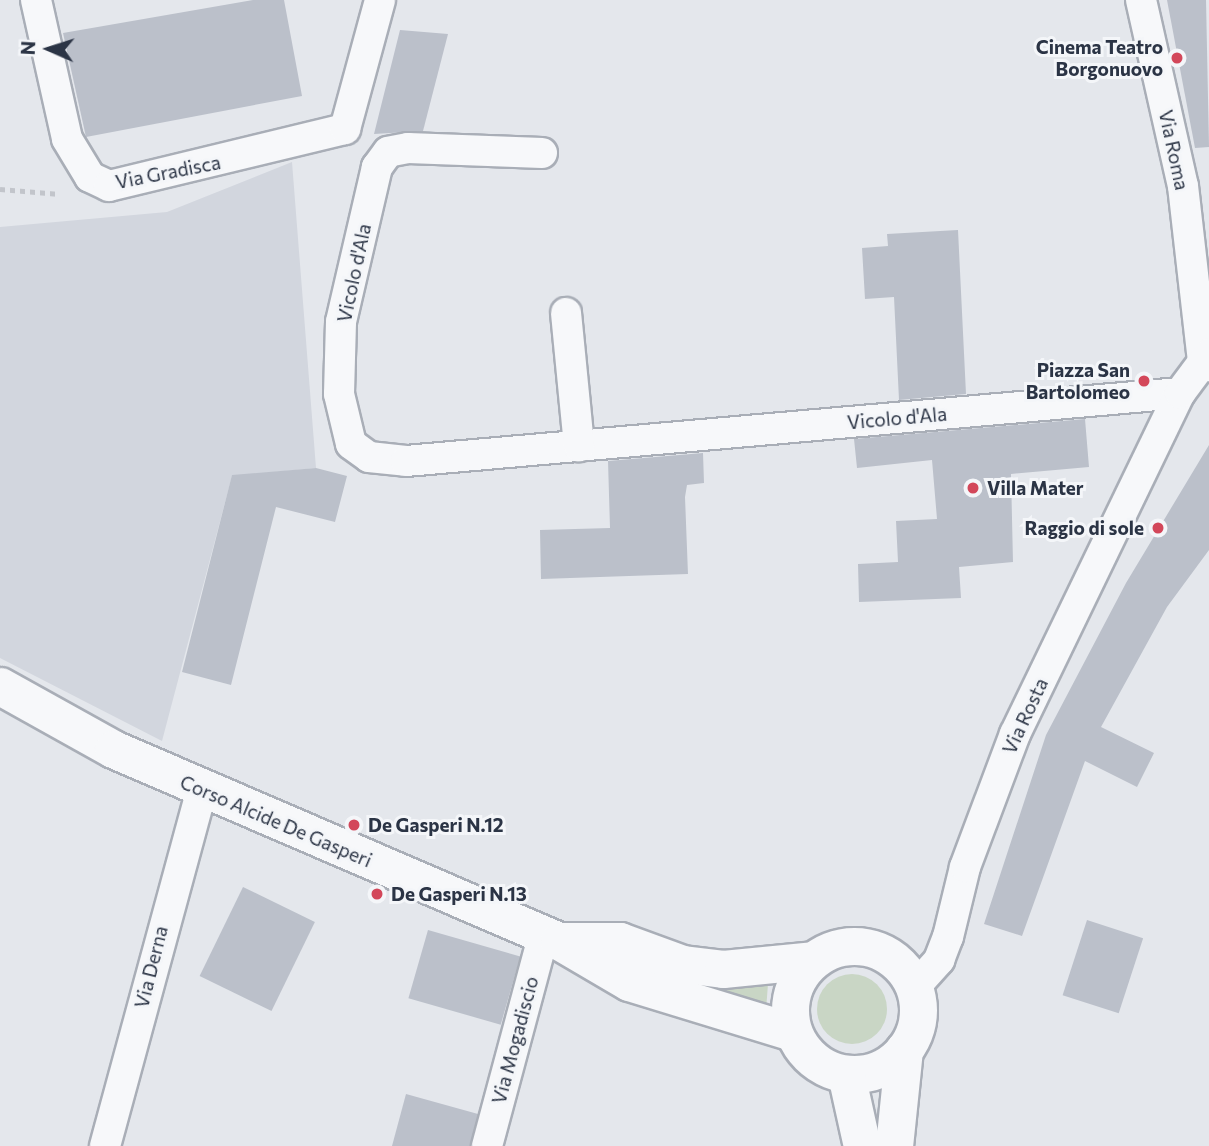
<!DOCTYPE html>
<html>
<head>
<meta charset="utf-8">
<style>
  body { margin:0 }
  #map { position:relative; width:1209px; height:1146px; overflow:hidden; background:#e4e7ec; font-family:Commissioner,sans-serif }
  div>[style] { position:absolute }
  .built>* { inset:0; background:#d2d6de }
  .green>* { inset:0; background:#c9d6c5 }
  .round { border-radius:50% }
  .building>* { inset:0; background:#bbc0ca; transform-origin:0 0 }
  .path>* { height:4.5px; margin-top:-2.25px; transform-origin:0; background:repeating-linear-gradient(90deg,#c2c5cb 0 5px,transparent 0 10px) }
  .roads { filter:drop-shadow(2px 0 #a9aeb7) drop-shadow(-2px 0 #a9aeb7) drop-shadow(0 2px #a9aeb7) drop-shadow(0 -2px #a9aeb7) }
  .minor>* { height:30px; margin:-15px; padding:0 15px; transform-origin:15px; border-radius:15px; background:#f7f8fa }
  .tertiary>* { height:37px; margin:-18.5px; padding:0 18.5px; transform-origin:18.5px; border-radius:18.5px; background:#f7f8fa }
  .tertiary>.ring { margin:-18.5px; padding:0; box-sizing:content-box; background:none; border:37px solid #f7f8fa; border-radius:50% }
  .dots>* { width:19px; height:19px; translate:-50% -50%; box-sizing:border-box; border:4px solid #f4f6f9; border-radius:50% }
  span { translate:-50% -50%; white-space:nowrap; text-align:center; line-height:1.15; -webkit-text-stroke:6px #f4f6f9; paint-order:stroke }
  .poi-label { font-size:19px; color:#2b3445; font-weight:700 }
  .right { translate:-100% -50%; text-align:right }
  .left { translate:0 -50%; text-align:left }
  .street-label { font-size:19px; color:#2b3445 }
  .north { position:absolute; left:14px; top:14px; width:70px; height:70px; -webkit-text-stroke:5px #f4f6f9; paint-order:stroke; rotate:273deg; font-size:19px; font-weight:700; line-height:28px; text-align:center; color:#2b3445 }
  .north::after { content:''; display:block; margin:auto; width:24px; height:32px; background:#2b3445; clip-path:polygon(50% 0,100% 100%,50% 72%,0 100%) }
</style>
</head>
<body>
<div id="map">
  <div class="built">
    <i style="clip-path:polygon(292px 162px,316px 468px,232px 476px,162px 741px,0 658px,0 227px,167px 212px)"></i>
  </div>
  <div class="green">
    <i style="clip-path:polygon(620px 956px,693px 980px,768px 984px,766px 1010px)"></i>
    <i class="round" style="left:817px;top:974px;width:70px;height:70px"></i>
  </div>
  <div class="building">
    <i style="clip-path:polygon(253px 0,284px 0,302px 96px,86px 137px,63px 33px)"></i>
    <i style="clip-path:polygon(1167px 0,1206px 0,1209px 147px,1195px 148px)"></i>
    <i style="clip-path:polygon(400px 30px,448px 34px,423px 131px,374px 134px)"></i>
    <i style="clip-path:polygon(958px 230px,966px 394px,899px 400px,894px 297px,865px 299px,862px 248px,888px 246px,887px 234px)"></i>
    <i style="clip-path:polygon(1085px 419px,1089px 467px,1011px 474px,1013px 562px,959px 567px,961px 598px,859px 602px,858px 564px,898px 562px,896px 521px,937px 519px,932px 460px,857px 468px,854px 439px)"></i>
    <i style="clip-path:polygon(1209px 445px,1209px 550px,1167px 607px,1101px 727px,1154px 753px,1137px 787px,1085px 761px,1022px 936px,984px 924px,1046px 735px,1126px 583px)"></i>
    <i style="clip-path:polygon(703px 453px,704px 483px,687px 485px,685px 497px,688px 574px,541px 579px,540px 530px,610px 528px,608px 461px)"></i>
    <i style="clip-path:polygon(316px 468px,347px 476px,335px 522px,276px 507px,231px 685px,182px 672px,232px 475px)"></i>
    <i style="left:243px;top:887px;width:80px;height:99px;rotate:26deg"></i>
    <i style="left:1087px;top:920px;width:59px;height:79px;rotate:18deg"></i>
    <i style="left:428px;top:930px;width:96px;height:71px;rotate:16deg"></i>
    <i style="clip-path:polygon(406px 1094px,478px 1114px,470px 1146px,392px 1146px)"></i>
  </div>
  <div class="path">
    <i style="left:0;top:189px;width:60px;rotate:4.8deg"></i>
  </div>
  <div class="roads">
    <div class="minor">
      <i style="left:36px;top:0;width:142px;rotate:77.4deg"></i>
      <i style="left:67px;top:139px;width:44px;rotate:58.8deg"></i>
      <i style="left:90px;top:177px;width:21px;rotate:25deg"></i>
      <i style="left:109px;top:186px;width:243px;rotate:-13.6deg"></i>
      <i style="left:345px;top:129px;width:134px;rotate:-74.8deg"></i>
      <i style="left:1141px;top:0;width:191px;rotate:77.3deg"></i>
      <i style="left:1183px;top:186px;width:176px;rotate:83.5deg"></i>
      <i style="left:1203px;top:361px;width:8px;rotate:40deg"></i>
      <i style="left:542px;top:153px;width:134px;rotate:-177.9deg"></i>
      <i style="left:408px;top:148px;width:20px;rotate:169deg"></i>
      <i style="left:388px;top:152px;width:19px;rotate:126deg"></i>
      <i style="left:377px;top:167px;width:159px;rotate:103.1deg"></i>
      <i style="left:341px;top:322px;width:72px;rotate:91.6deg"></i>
      <i style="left:339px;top:394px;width:51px;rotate:76.5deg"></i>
      <i style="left:351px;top:444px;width:22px;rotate:36deg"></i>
      <i style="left:369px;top:457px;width:37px;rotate:6deg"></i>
      <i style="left:406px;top:461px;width:777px;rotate:-5.02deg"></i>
      <i style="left:566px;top:313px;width:134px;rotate:84.4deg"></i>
      <i style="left:914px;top:988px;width:38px;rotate:-48deg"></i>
      <i style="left:939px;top:960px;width:25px;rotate:-69deg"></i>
      <i style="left:948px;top:937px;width:72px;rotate:-76.3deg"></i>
      <i style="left:965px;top:867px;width:142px;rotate:-69.4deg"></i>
      <i style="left:1015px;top:734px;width:379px;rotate:-64.2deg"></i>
      <i style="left:1180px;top:393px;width:49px;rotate:-53.4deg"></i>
      <i style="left:105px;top:1146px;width:370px;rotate:-74.8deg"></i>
      <i style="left:487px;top:1146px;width:220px;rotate:-75deg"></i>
    </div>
    <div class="tertiary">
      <i style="left:0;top:686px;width:129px;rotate:29.1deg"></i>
      <i style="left:113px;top:749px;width:486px;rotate:23.3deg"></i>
      <i style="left:559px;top:941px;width:81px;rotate:30.4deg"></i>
      <i style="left:629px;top:982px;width:171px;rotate:17deg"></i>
      <i style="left:559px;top:941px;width:61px"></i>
      <i style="left:620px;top:941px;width:67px;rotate:20.1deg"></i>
      <i style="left:683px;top:964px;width:40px;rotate:7.1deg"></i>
      <i style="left:723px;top:969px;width:90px;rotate:-5.7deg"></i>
      <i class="ring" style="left:790px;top:946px;width:91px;height:91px"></i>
      <i style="left:846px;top:1074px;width:74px;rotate:77.5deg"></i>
      <i style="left:894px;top:1146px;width:97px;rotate:-84.1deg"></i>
    </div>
  </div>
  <div class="dots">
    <i style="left:1177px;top:58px;background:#d3475a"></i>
    <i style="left:1144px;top:381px;background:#d3475a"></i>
    <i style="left:973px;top:488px;background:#d3475a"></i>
    <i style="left:1158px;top:528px;background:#d3475a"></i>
    <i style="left:354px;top:825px;background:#d3475a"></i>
    <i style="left:377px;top:894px;background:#d3475a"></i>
  </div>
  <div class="poi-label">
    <span class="right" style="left:1163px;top:58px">Cinema Teatro<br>Borgonuovo</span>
    <span class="right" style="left:1130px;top:381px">Piazza San<br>Bartolomeo</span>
    <span class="left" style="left:987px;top:488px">Villa Mater</span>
    <span class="right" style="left:1144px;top:528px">Raggio di sole</span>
    <span class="left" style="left:368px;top:825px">De Gasperi N.12</span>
    <span class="left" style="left:391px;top:894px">De Gasperi N.13</span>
  </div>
  <div class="street-label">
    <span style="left:1174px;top:150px;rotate:78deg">Via Roma</span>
    <span style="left:168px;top:172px;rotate:-11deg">Via Gradisca</span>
    <span style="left:354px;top:273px;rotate:-78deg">Vicolo d'Ala</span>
    <span style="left:897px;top:418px;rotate:-5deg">Vicolo d'Ala</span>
    <span style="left:1025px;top:716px;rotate:-65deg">Via Rosta</span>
    <span style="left:276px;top:821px;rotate:23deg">Corso Alcide De Gasperi</span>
    <span style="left:151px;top:967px;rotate:-76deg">Via Derna</span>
    <span style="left:515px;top:1040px;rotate:-75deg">Via Mogadiscio</span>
  </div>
  <div class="north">N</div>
</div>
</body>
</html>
